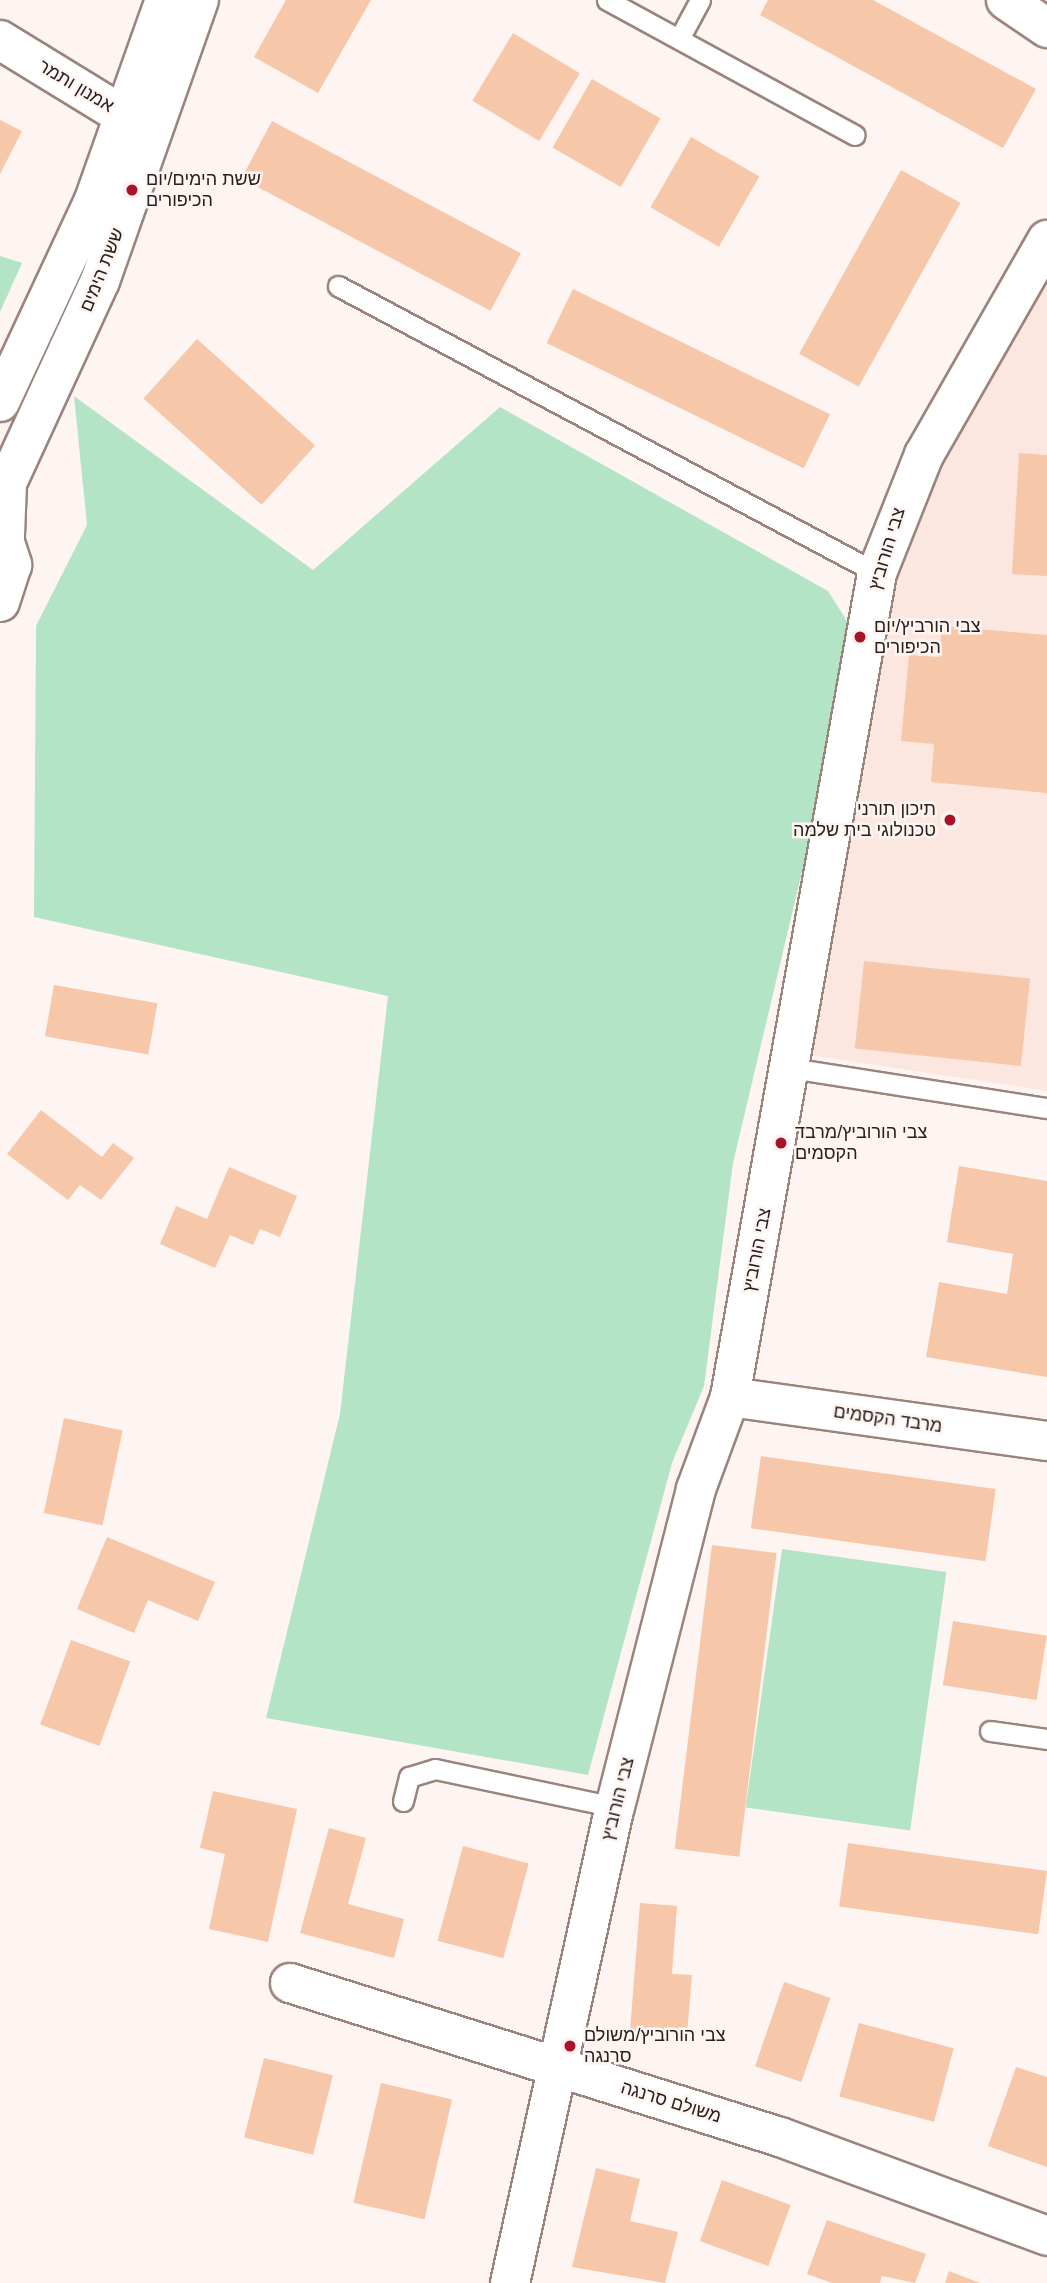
<!DOCTYPE html>
<html>
<head>
<meta charset="utf-8">
<style>
  body { margin:0 }
  #map { position:relative; width:1047px; height:2283px; overflow:hidden; background:#fef4f1; font-family:Helvetica,"Noto Sans Hebrew",sans-serif }
  div>[style] { position:absolute }
  .built>* { inset:0; background:#fbe7e0 }
  .green>* { inset:0; background:#b2e4c5; transform-origin:0 0 }
  .building>* { inset:0; background:#f7c7a9; transform-origin:0 0 }
  .roads { filter:drop-shadow(2px 0 #9a847c) drop-shadow(-2px 0 #9a847c) drop-shadow(0 2px #9a847c) drop-shadow(0 -2px #9a847c) }
  .service>* { height:19px; margin:-9.5px; padding:0 9.5px; transform-origin:9.5px; border-radius:9.5px; background:#fff }
  .minor>* { height:38px; margin:-19px; padding:0 19px; transform-origin:19px; border-radius:19px; background:#fff }
  .tertiary>* { height:38px; margin:-19px; padding:0 19px; transform-origin:19px; border-radius:19px; background:#fff }
  .dots>* { width:19px; height:19px; translate:-50% -50%; box-sizing:border-box; border:4px solid #fef4f1; border-radius:50% }
  span { translate:-50% -50%; white-space:nowrap; text-align:center; line-height:1.15; -webkit-text-stroke:5px #fef4f1; paint-order:stroke }
  .street-label { font-size:18px; color:#28201d }
  .poi-label { font-size:18px; color:#28201d }
  .left { translate:0 -50%; text-align:left }
  .right { translate:-100% -50%; text-align:right }
</style>
</head>
<body>
<div id="map">
  <div class="built">
    <i style="clip-path:polygon(1047px 279px,1047px 1091px,810px 1055px,896px 585px,914px 521px,939px 456px)"></i>
  </div>
  <div class="green">
    <i style="clip-path:polygon(0 256px,22px 263px,0 312px)"></i>
    <i style="clip-path:polygon(74px 396px,313px 570px,500px 407px,828px 591px,852px 629px,848px 677px,733px 1163px,704px 1386px,672px 1463px,588px 1775px,266px 1718px,340px 1414px,388px 996px,34px 917px,36px 626px,87px 525px)"></i>
    <i style="left:782px;top:1549px;width:166px;height:261px;rotate:8deg"></i>
  </div>
  <div class="building">
    <i style="clip-path:polygon(286px 0,371px 0,318px 93px,254px 57px)"></i>
    <i style="clip-path:polygon(768px 0,873px 0,1036px 89px,1003px 148px,760px 15px)"></i>
    <i style="left:513px;top:33px;width:78px;height:79px;rotate:31deg"></i>
    <i style="left:592px;top:79px;width:79px;height:79px;rotate:30deg"></i>
    <i style="clip-path:polygon(0 120px,22px 131px,0 174px)"></i>
    <i style="left:272px;top:121px;width:282px;height:65px;rotate:28deg"></i>
    <i style="left:691px;top:137px;width:79px;height:81px;rotate:30deg"></i>
    <i style="left:901px;top:170px;width:68px;height:210px;rotate:29deg"></i>
    <i style="left:573px;top:289px;width:286px;height:60px;rotate:26deg"></i>
    <i style="left:197px;top:339px;width:159px;height:80px;rotate:42deg"></i>
    <i style="clip-path:polygon(1019px 453px,1047px 455px,1047px 576px,1012px 574px)"></i>
    <i style="clip-path:polygon(942px 626px,1047px 635px,1047px 793px,931px 782px,934px 744px,901px 741px,909px 655px,939px 657px)"></i>
    <i style="left:864px;top:961px;width:167px;height:88px;rotate:6deg"></i>
    <i style="left:54px;top:985px;width:105px;height:52px;rotate:10deg"></i>
    <i style="clip-path:polygon(41px 1110px,102px 1157px,113px 1143px,134px 1158px,101px 1200px,80px 1185px,68px 1200px,7px 1154px)"></i>
    <i style="clip-path:polygon(959px 1166px,1047px 1181px,1047px 1377px,926px 1357px,939px 1282px,1007px 1294px,1013px 1254px,947px 1242px)"></i>
    <i style="clip-path:polygon(229px 1167px,297px 1196px,280px 1237px,260px 1229px,253px 1245px,230px 1235px,215px 1268px,160px 1244px,176px 1206px,207px 1219px)"></i>
    <i style="left:64px;top:1418px;width:60px;height:97px;rotate:12deg"></i>
    <i style="left:761px;top:1456px;width:237px;height:73px;rotate:8deg"></i>
    <i style="clip-path:polygon(107px 1537px,215px 1582px,198px 1621px,148px 1600px,134px 1633px,77px 1609px)"></i>
    <i style="left:712px;top:1545px;width:65px;height:306px;rotate:7deg"></i>
    <i style="left:953px;top:1621px;width:95px;height:65px;rotate:9deg"></i>
    <i style="left:71px;top:1640px;width:63px;height:90px;rotate:20deg"></i>
    <i style="clip-path:polygon(213px 1791px,297px 1809px,268px 1942px,209px 1929px,225px 1854px,200px 1848px)"></i>
    <i style="clip-path:polygon(329px 1828px,366px 1838px,348px 1904px,404px 1919px,394px 1958px,300px 1933px)"></i>
    <i style="left:848px;top:1843px;width:201px;height:64px;rotate:8deg"></i>
    <i style="left:463px;top:1846px;width:68px;height:98px;rotate:15deg"></i>
    <i style="clip-path:polygon(640px 1903px,677px 1906px,672px 1974px,692px 1975px,687px 2035px,630px 2031px)"></i>
    <i style="left:784px;top:1982px;width:49px;height:89px;rotate:19deg"></i>
    <i style="left:859px;top:2023px;width:98px;height:76px;rotate:15deg"></i>
    <i style="left:264px;top:2058px;width:71px;height:82px;rotate:14deg"></i>
    <i style="clip-path:polygon(1016px 2067px,1047px 2077px,1047px 2167px,988px 2146px)"></i>
    <i style="left:381px;top:2083px;width:73px;height:123px;rotate:13deg"></i>
    <i style="clip-path:polygon(596px 2168px,640px 2179px,630px 2221px,678px 2232px,665px 2283px,572px 2267px)"></i>
    <i style="left:722px;top:2180px;width:73px;height:65px;rotate:20deg"></i>
    <i style="clip-path:polygon(827px 2220px,926px 2254px,915px 2283px,882px 2276px,880px 2283px,832px 2283px,807px 2274px)"></i>
    <i style="clip-path:polygon(949px 2271px,980px 2283px,945px 2283px)"></i>
  </div>
  <div class="roads">
    <div class="service">
      <i style="left:607px;top:0;width:282px;rotate:28.6deg"></i>
      <i style="left:679px;top:39px;width:44px;rotate:-61.7deg"></i>
      <i style="left:338px;top:286px;width:611px;rotate:28.03deg"></i>
      <i style="left:791px;top:1068px;width:259px;rotate:8.9deg"></i>
      <i style="left:990px;top:1731px;width:58px;rotate:8deg"></i>
      <i style="left:403px;top:1801px;width:25px;rotate:-76deg"></i>
      <i style="left:409px;top:1777px;width:27px;rotate:-17deg"></i>
      <i style="left:435px;top:1769px;width:184px;rotate:11.9deg"></i>
    </div>
    <div class="minor">
      <i style="left:0;top:40px;width:176px;rotate:31.5deg"></i>
      <i style="left:730px;top:1397px;width:320px;rotate:7.9deg"></i>
      <i style="left:290px;top:1983px;width:514px;rotate:17.45deg"></i>
      <i style="left:780px;top:2137px;width:285px;rotate:20.3deg"></i>
      <i style="left:510px;top:2283px;width:487px;rotate:-77.6deg"></i>
      <i style="left:615px;top:1807px;width:328px;rotate:-75.7deg"></i>
      <i style="left:696px;top:1489px;width:98px;rotate:-69.7deg"></i>
      <i style="left:730px;top:1397px;width:837px;rotate:-79.88deg"></i>
      <i style="left:877px;top:573px;width:127px;rotate:-68.3deg"></i>
      <i style="left:924px;top:455px;width:248px;rotate:-60.2deg"></i>
    </div>
    <div class="tertiary">
      <i style="left:1006px;top:0;width:50px;rotate:34.3deg"></i>
      <i style="left:0;top:402px;width:220px;rotate:-65deg"></i>
      <i style="left:93px;top:203px;width:215px;rotate:-70.5deg"></i>
      <i style="left:0;top:527px;width:40px;rotate:72deg"></i>
      <i style="left:12px;top:565px;width:39px;rotate:108deg"></i>
      <i style="left:5px;top:536px;width:53px;rotate:-87.8deg"></i>
      <i style="left:7px;top:483px;width:222px;rotate:-65.3deg"></i>
      <i style="left:100px;top:281px;width:298px;rotate:-70.6deg"></i>
    </div>
  </div>
  <div class="dots">
    <i style="left:132px;top:190px;background:#a91327"></i>
    <i style="left:860px;top:637px;background:#a91327"></i>
    <i style="left:950px;top:820px;background:#a91327"></i>
    <i style="left:781px;top:1143px;background:#a91327"></i>
    <i style="left:570px;top:2046px;background:#a91327"></i>
  </div>
  <div class="street-label">
    <span style="left:76px;top:86px;rotate:31deg">אמנון ותמר</span>
    <span style="left:102px;top:270px;rotate:-68deg">ששת הימים</span>
    <span style="left:887px;top:549px;rotate:-73deg">צבי הורוביץ</span>
    <span style="left:757px;top:1250px;rotate:-79deg">צבי הורוביץ</span>
    <span style="left:888px;top:1419px;rotate:8deg">מרבד הקסמים</span>
    <span style="left:618px;top:1799px;rotate:-76deg">צבי הורוביץ</span>
    <span style="left:671px;top:2102px;rotate:17deg">משולם סרנגה</span>
  </div>
  <div class="poi-label">
    <span class="left" style="left:146px;top:190px">ששת הימים/יום<br>הכיפורים</span>
    <span class="left" style="left:874px;top:637px">צבי הורביץ/יום<br>הכיפורים</span>
    <span class="right" style="left:936px;top:820px">תיכון תורני<br>טכנולוגי בית שלמה</span>
    <span class="left" style="left:795px;top:1143px">צבי הורוביץ/מרבד<br>הקסמים</span>
    <span class="left" style="left:584px;top:2046px">צבי הורוביץ/משולם<br>סרנגה</span>
  </div>
</div>
</body>
</html>
